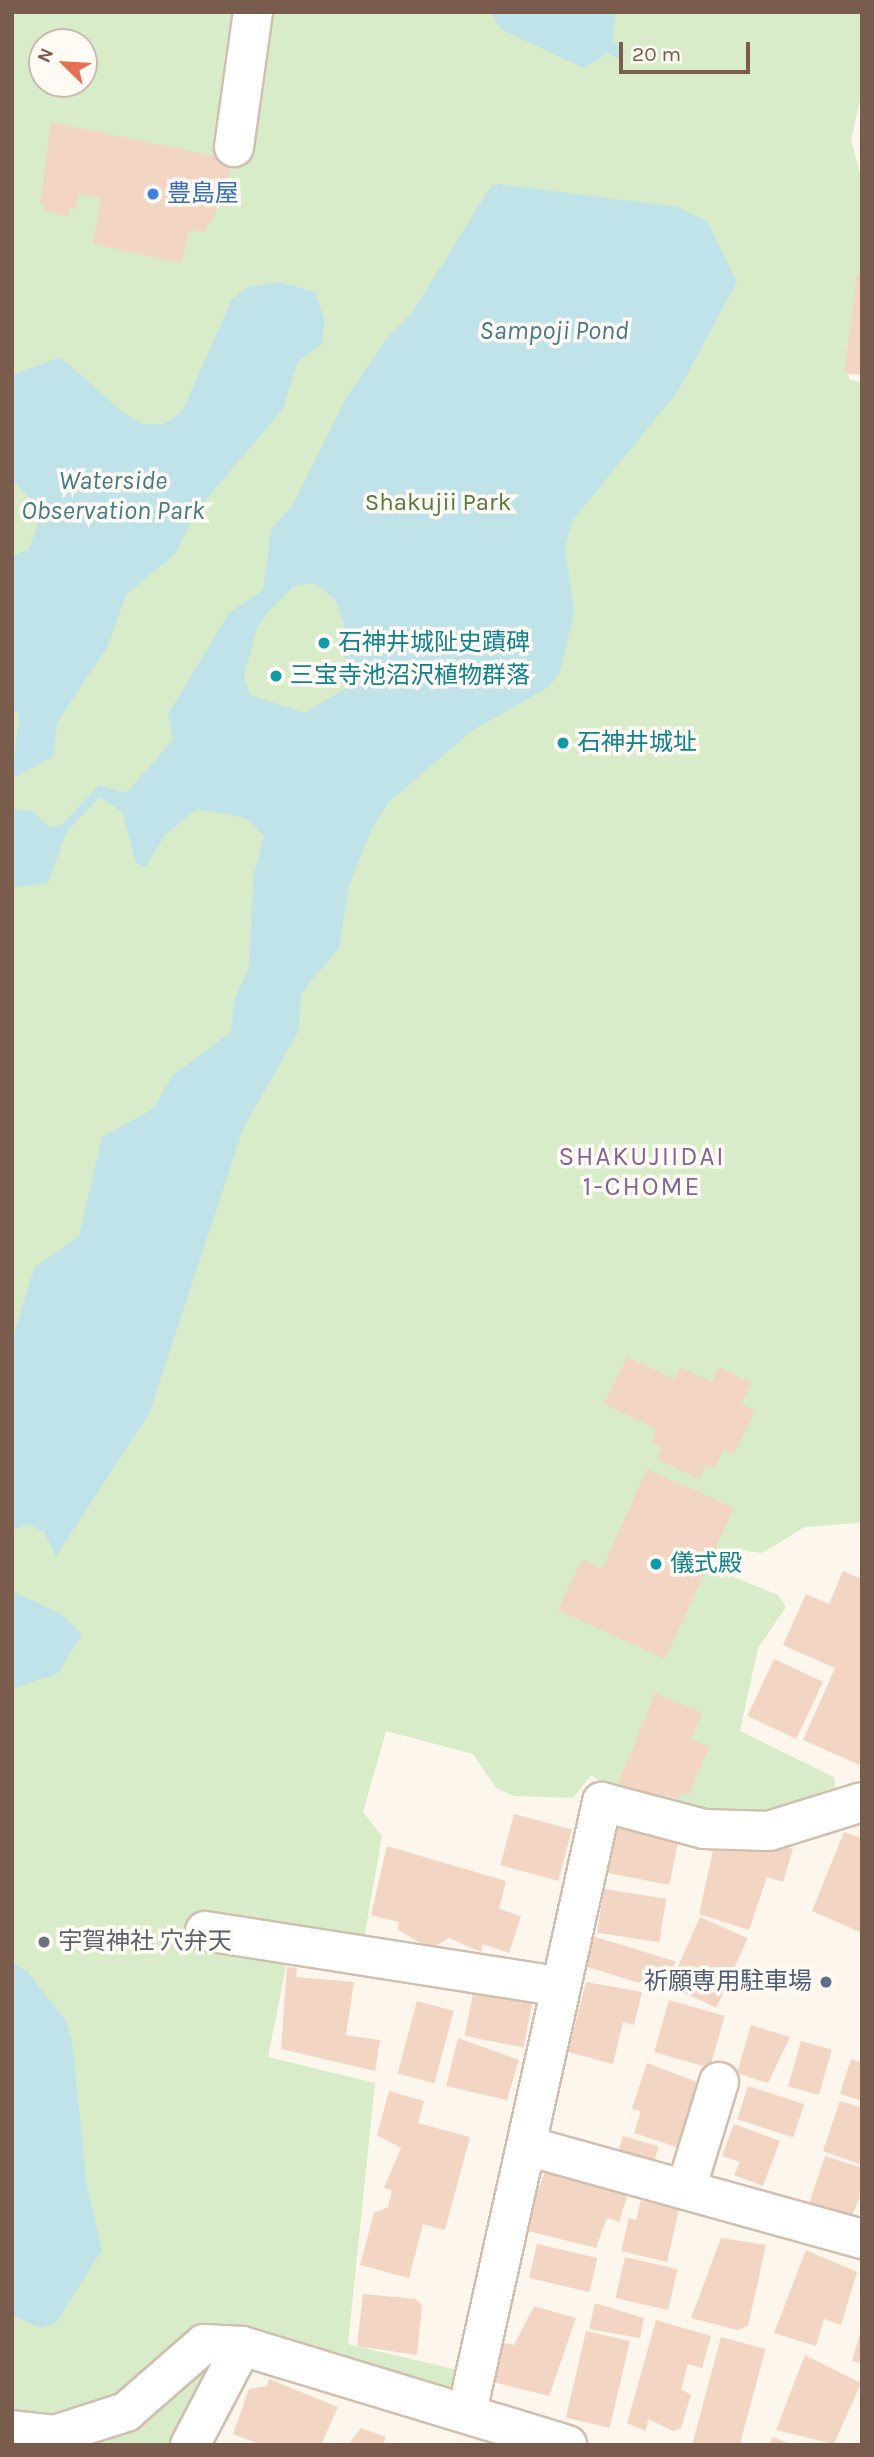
<!DOCTYPE html>
<html>
<head>
<meta charset="utf-8">
<style>
  body { margin:0 }
  #map { position:relative; width:874px; height:2457px; overflow:hidden; background:#fdf6ec; font-family:Karla,"Noto Sans JP",sans-serif }
  div>[style] { position:absolute }
  .green>* { inset:0; background:#d8ecc9 }
  .water>* { inset:0; background:#bfe3e8 }
  .building>* { inset:0; background:#f3d5c3; transform-origin:0 0 }
  .roads { filter:drop-shadow(2px 0 #d1beb0) drop-shadow(-2px 0 #d1beb0) drop-shadow(0 2px #d1beb0) drop-shadow(0 -2px #d1beb0) }
  .minor>* { height:38px; margin:-19px; padding:0 19px; transform-origin:19px; border-radius:19px; background:#fff }
  .dots>* { width:19px; height:19px; translate:-50% -50%; box-sizing:border-box; border:4px solid #fffaf3; border-radius:50% }
  span { translate:-50% -50%; white-space:nowrap; text-align:center; line-height:1.15; -webkit-text-stroke:7px #fffaf3; paint-order:stroke }
  .shop-label { font-size:24px; color:#366cbe }
  .left { translate:0 -50%; text-align:left }
  .park-label { font-size:24px; color:#537a41 }
  .culture-label { font-size:24px; color:#0d838f }
  .worship-label { font-size:24px; color:#5b616d }
  .service-label { font-size:24px; color:#4e5e75 }
  .right { translate:-100% -50%; text-align:right }
  .water-label { font-size:26px; color:#437c86; font-style:italic }
  .neighbourhood-label { font-size:26px; color:#846695; letter-spacing:2px }
  .frame { position:absolute; inset:0; border:14px solid #7a5c4d; pointer-events:none }
  .north { position:absolute; left:28px; top:28px; width:70px; height:70px; box-sizing:border-box; background:#fffaf3; border:2px solid #cabbb1; border-radius:50%; rotate:294deg; font-size:19px; font-weight:700; line-height:28px; text-align:center; color:#7a5c4d }
  .north::after { content:''; display:block; margin:auto; width:24px; height:32px; background:#e76f51; clip-path:polygon(50% 0,100% 100%,50% 72%,0 100%) }
  .scale { position:absolute; left:619px; top:42px; width:131px; height:32px; box-sizing:border-box; border:4px solid #7a5c4d; border-top:0; padding-left:9px; font-size:21px; line-height:24px; white-space:nowrap; color:#7a5c4d; -webkit-text-stroke:5px #fffaf3; paint-order:stroke }
</style>
</head>
<body>
<div id="map">
  <div class="green">
    <i style="clip-path:polygon(evenodd,12px 12px,862px 12px,862px 92px,851px 140px,862px 181px,862px 316px,847px 345px,849px 379px,862px 383px,862px 1518px,859px 1523px,805px 1527px,762px 1553px,731px 1549px,719px 1571px,778px 1595px,786px 1607px,758px 1648px,740px 1731px,834px 1777px,835px 1788px,789px 1807px,706px 1821px,632px 1802px,591px 1775px,573px 1798px,514px 1796px,496px 1788px,473px 1754px,386px 1731px,363px 1812px,382px 1836px,359px 1967px,288px 1956px,268px 2057px,375px 2083px,348px 2344px,466px 2372px,455px 2395px,243px 2339px,179px 2445px,12px 2445px,12px 12px,42px 42px,84px 42px,84px 84px,42px 84px,42px 42px)"></i>
  </div>
  <div class="water">
    <i style="clip-path:polygon(492px 12px,616px 12px,613px 41px,625px 50px,619px 59px,607px 53px,584px 68px,500px 29px)"></i>
    <i style="clip-path:polygon(evenodd,499px 184px,678px 207px,708px 222px,737px 282px,678px 391px,573px 520px,565px 547px,574px 613px,560px 672px,549px 687px,473px 730px,389px 802px,372px 828px,349px 886px,339px 948px,301px 994px,298px 1032px,243px 1129px,149px 1414px,56px 1556px,44px 1532px,28px 1524px,12px 1530px,12px 1340px,34px 1268px,79px 1236px,102px 1137px,153px 1109px,173px 1075px,231px 1032px,234px 1000px,249px 969px,253px 877px,264px 836px,245px 818px,197px 809px,165px 835px,146px 867px,136px 863px,122px 812px,100px 797px,67px 831px,48px 883px,12px 888px,12px 809px,32px 811px,50px 827px,63px 824px,99px 785px,126px 793px,173px 740px,168px 714px,229px 613px,263px 590px,271px 529px,292px 506px,346px 398px,387px 338px,412px 313px,491px 186px,499px 184px,313px 583px,335px 599px,344px 624px,345px 689px,304px 713px,250px 695px,244px 676px,257px 628px,270px 610px,294px 586px,313px 583px)"></i>
    <i style="clip-path:polygon(280px 282px,315px 292px,325px 322px,321px 345px,298px 361px,283px 409px,198px 509px,175px 554px,126px 595px,108px 646px,57px 723px,54px 756px,12px 779px,19px 714px,12px 708px,12px 556px,29px 549px,37px 527px,34px 502px,12px 480px,12px 375px,60px 357px,123px 412px,143px 424px,164px 424px,182px 412px,232px 299px,249px 287px)"></i>
    <i style="clip-path:polygon(12px 1591px,61px 1614px,82px 1634px,58px 1673px,12px 1689px)"></i>
    <i style="clip-path:polygon(12px 1963px,27px 1971px,66px 2021px,72px 2041px,87px 2186px,102px 2250px,56px 2323px,41px 2328px,12px 2315px)"></i>
  </div>
  <div class="building">
    <i style="clip-path:polygon(51px 122px,232px 160px,224px 196px,205px 232px,189px 230px,182px 263px,93px 244px,101px 198px,78px 194px,77px 209px,69px 208px,68px 216px,48px 212px,40px 203px)"></i>
    <i style="clip-path:polygon(857px 274px,862px 274px,862px 375px,844px 373px)"></i>
    <i style="clip-path:polygon(627px 1357px,674px 1379px,680px 1367px,712px 1382px,719px 1367px,752px 1383px,741px 1404px,755px 1411px,734px 1454px,724px 1449px,715px 1468px,706px 1464px,699px 1479px,657px 1459px,662px 1448px,653px 1443px,655px 1428px,604px 1404px)"></i>
    <i style="clip-path:polygon(647px 1469px,734px 1508px,665px 1659px,558px 1610px,582px 1559px,602px 1569px)"></i>
    <i style="clip-path:polygon(843px 1571px,862px 1579px,862px 1766px,803px 1740px,835px 1668px,783px 1645px,806px 1594px,829px 1604px)"></i>
    <i style="left:774px;top:1659px;width:54px;height:63px;rotate:25deg"></i>
    <i style="clip-path:polygon(655px 1693px,702px 1713px,691px 1739px,709px 1747px,689px 1795px,683px 1792px,679px 1799px,617px 1787px)"></i>
    <i style="left:514px;top:1814px;width:60px;height:53px;rotate:15deg"></i>
    <i style="left:613px;top:1824px;width:67px;height:49px;rotate:11deg"></i>
    <i style="clip-path:polygon(844px 1832px,862px 1838px,862px 1933px,812px 1911px)"></i>
    <i style="clip-path:polygon(773px 1843px,793px 1849px,783px 1882px,767px 1877px,749px 1930px,699px 1914px,714px 1846px,745px 1852px,748px 1845px,770px 1852px)"></i>
    <i style="clip-path:polygon(387px 1846px,506px 1881px,499px 1909px,521px 1916px,509px 1953px,483px 1944px,481px 1952px,449px 1938px,436px 1946px,419px 1942px,398px 1930px,399px 1922px,371px 1915px)"></i>
    <i style="left:604px;top:1889px;width:63px;height:44px;rotate:9deg"></i>
    <i style="left:700px;top:1917px;width:52px;height:76px;rotate:24deg"></i>
    <i style="left:589px;top:1935px;width:90px;height:31px;rotate:17deg"></i>
    <i style="clip-path:polygon(287px 1967px,297px 1968px,296px 1977px,354px 1982px,346px 2035px,380px 2040px,375px 2071px,281px 2049px)"></i>
    <i style="clip-path:polygon(586px 1982px,642px 1992px,634px 2025px,623px 2022px,613px 2064px,568px 2052px)"></i>
    <i style="left:474px;top:1988px;width:60px;height:49px;rotate:11deg"></i>
    <i style="left:669px;top:2000px;width:58px;height:54px;rotate:16deg"></i>
    <i style="left:417px;top:2001px;width:38px;height:75px;rotate:15deg"></i>
    <i style="clip-path:polygon(751px 2025px,790px 2037px,768px 2083px,737px 2073px)"></i>
    <i style="clip-path:polygon(458px 2038px,519px 2060px,507px 2100px,446px 2086px)"></i>
    <i style="left:801px;top:2041px;width:32px;height:47px;rotate:16deg"></i>
    <i style="clip-path:polygon(851px 2059px,862px 2063px,862px 2101px,840px 2094px)"></i>
    <i style="clip-path:polygon(647px 2063px,702px 2084px,682px 2149px,634px 2133px,641px 2111px,632px 2109px)"></i>
    <i style="left:748px;top:2086px;width:59px;height:35px;rotate:18deg"></i>
    <i style="clip-path:polygon(389px 2091px,424px 2101px,418px 2123px,470px 2137px,445px 2230px,423px 2224px,409px 2278px,360px 2265px,374px 2213px,388px 2207px,392px 2190px,384px 2188px,401px 2148px,377px 2135px)"></i>
    <i style="clip-path:polygon(840px 2101px,862px 2108px,862px 2165px,823px 2151px)"></i>
    <i style="clip-path:polygon(734px 2124px,780px 2141px,763px 2186px,734px 2175px,740px 2162px,722px 2156px)"></i>
    <i style="left:623px;top:2136px;width:37px;height:18px;rotate:16deg"></i>
    <i style="clip-path:polygon(825px 2156px,862px 2168px,862px 2191px,850px 2221px,808px 2207px)"></i>
    <i style="clip-path:polygon(545px 2171px,630px 2188px,619px 2222px,607px 2218px,596px 2248px,524px 2230px)"></i>
    <i style="clip-path:polygon(641px 2200px,679px 2209px,667px 2262px,621px 2251px,629px 2218px,636px 2220px)"></i>
    <i style="clip-path:polygon(721px 2238px,766px 2245px,748px 2326px,737px 2330px,691px 2318px)"></i>
    <i style="left:537px;top:2244px;width:62px;height:35px;rotate:13deg"></i>
    <i style="clip-path:polygon(806px 2250px,857px 2272px,841px 2325px,824px 2319px,816px 2346px,774px 2333px)"></i>
    <i style="left:625px;top:2257px;width:54px;height:42px;rotate:13deg"></i>
    <i style="clip-path:polygon(363px 2294px,416px 2299px,422px 2306px,417px 2355px,357px 2346px)"></i>
    <i style="clip-path:polygon(595px 2303px,644px 2318px,640px 2338px,589px 2329px)"></i>
    <i style="clip-path:polygon(534px 2306px,576px 2318px,549px 2396px,493px 2382px,504px 2343px,514px 2345px)"></i>
    <i style="clip-path:polygon(656px 2320px,711px 2336px,702px 2368px,688px 2364px,681px 2389px,691px 2395px,681px 2428px,673px 2431px,648px 2419px,646px 2431px,627px 2423px)"></i>
    <i style="clip-path:polygon(861px 2330px,862px 2331px,862px 2363px,852px 2361px)"></i>
    <i style="left:586px;top:2331px;width:45px;height:89px;rotate:13deg"></i>
    <i style="left:721px;top:2337px;width:46px;height:112px;rotate:15deg"></i>
    <i style="clip-path:polygon(805px 2355px,861px 2383px,834px 2444px,776px 2430px)"></i>
    <i style="clip-path:polygon(269px 2379px,338px 2407px,321px 2445px,262px 2445px,233px 2434px,249px 2389px,267px 2386px)"></i>
    <i style="clip-path:polygon(361px 2428px,386px 2437px,383px 2445px,348px 2445px)"></i>
    <i style="clip-path:polygon(772px 2437px,791px 2444px,791px 2445px,770px 2445px)"></i>
  </div>
  <div class="roads">
    <div class="minor">
      <i style="left:234px;top:147px;width:136px;rotate:-82deg"></i>
      <i style="left:205px;top:1931px;width:360px;rotate:8.9deg"></i>
      <i style="left:527px;top:2146px;width:348px;rotate:15.5deg"></i>
      <i style="left:686px;top:2189px;width:112px;rotate:-72.9deg"></i>
      <i style="left:467px;top:2412px;width:625px;rotate:-77.52deg"></i>
      <i style="left:602px;top:1802px;width:106px;rotate:14.8deg"></i>
      <i style="left:704px;top:1829px;width:65px;rotate:1.8deg"></i>
      <i style="left:769px;top:1831px;width:97px;rotate:-17.3deg"></i>
      <i style="left:12px;top:2430px;width:42px;rotate:6.8deg"></i>
      <i style="left:54px;top:2435px;width:76px;rotate:-17.7deg"></i>
      <i style="left:126px;top:2412px;width:103px;rotate:-41.1deg"></i>
      <i style="left:204px;top:2344px;width:38px;rotate:3deg"></i>
      <i style="left:242px;top:2346px;width:340px;rotate:16.9deg"></i>
      <i style="left:190px;top:2445px;width:112px;rotate:-62.3deg"></i>
    </div>
  </div>
  <div class="dots">
    <i style="left:153px;top:194px;background:#3f7fe0"></i>
    <i style="left:324px;top:643px;background:#0f9aa8"></i>
    <i style="left:276px;top:676px;background:#0f9aa8"></i>
    <i style="left:563px;top:743px;background:#0f9aa8"></i>
    <i style="left:656px;top:1564px;background:#0f9aa8"></i>
    <i style="left:44px;top:1942px;background:#6b7280"></i>
    <i style="left:826px;top:1982px;background:#5c6f8a"></i>
  </div>
  <div class="shop-label">
    <span class="left" style="left:167px;top:194px">豊島屋</span>
  </div>
  <div class="park-label">
    <span style="left:438px;top:503px">Shakujii Park</span>
  </div>
  <div class="culture-label">
    <span class="left" style="left:338px;top:643px">石神井城阯史蹟碑</span>
    <span class="left" style="left:290px;top:676px">三宝寺池沼沢植物群落</span>
    <span class="left" style="left:577px;top:743px">石神井城址</span>
    <span class="left" style="left:670px;top:1564px">儀式殿</span>
  </div>
  <div class="worship-label">
    <span class="left" style="left:58px;top:1942px">宇賀神社 穴弁天</span>
  </div>
  <div class="service-label">
    <span class="right" style="left:812px;top:1982px">祈願専用駐車場</span>
  </div>
  <div class="water-label">
    <span style="left:554px;top:331px">Sampoji Pond</span>
    <span style="left:113px;top:496px">Waterside<br>Observation Park</span>
  </div>
  <div class="neighbourhood-label">
    <span style="left:642px;top:1172px">SHAKUJIIDAI<br>1-CHOME</span>
  </div>
  <div class="frame"></div>
  <div class="north">N</div>
  <div class="scale">20 m</div>
</div>
</body>
</html>
